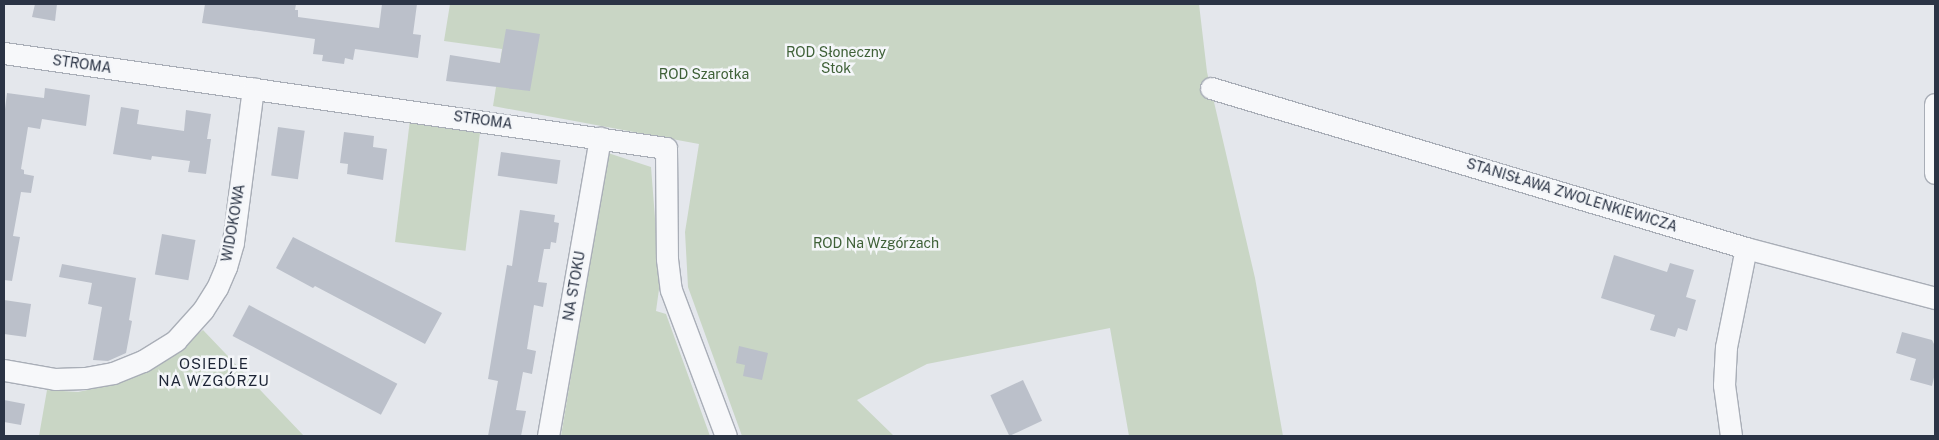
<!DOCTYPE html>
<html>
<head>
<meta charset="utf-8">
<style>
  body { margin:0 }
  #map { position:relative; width:1939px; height:440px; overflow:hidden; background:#e4e7ec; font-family:"Public Sans",sans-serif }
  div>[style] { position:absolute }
  .green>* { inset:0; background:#c9d6c5; transform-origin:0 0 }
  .building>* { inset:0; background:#bbc0ca; transform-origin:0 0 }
  .roads { filter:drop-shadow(1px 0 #a9aeb7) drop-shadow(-1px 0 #a9aeb7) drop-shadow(0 1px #a9aeb7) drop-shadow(0 -1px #a9aeb7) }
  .street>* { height:21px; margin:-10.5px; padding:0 10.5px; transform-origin:10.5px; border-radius:10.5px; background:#f7f8fa }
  span { translate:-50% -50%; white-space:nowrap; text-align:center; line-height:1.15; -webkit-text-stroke:5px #f4f6f9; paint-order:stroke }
  .park-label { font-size:14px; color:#3f6138 }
  .street-label { font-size:14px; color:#2b3445 }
  .neighbourhood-label { font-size:15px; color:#1d2536; letter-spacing:1px }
  .frame { position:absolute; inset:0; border:5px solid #2b3445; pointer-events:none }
</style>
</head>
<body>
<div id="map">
  <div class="green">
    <i style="clip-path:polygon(450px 4px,1199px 4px,1207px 72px,1255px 278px,1283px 436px,1129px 436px,1110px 328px,927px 364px,857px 400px,894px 436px,742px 436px,688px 287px,685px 232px,699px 144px,493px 106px,502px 49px,444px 41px)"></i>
    <i style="left:410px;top:120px;width:71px;height:123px;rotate:7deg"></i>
    <i style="clip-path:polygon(608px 153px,651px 167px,660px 282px,656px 311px,666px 314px,710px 436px,561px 436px)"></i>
    <i style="clip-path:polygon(203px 330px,304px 436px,39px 436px,47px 390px,78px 392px,111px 385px,157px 366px)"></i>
  </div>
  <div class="building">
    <i style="clip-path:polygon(35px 4px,57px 4px,55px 21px,32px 17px)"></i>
    <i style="clip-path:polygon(205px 4px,296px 4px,295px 10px,298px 10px,298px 17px,379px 28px,382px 4px,417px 4px,413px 34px,421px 35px,418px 58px,355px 49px,353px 60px,345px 58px,344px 64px,322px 61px,323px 55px,313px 54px,315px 39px,202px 23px)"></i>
    <i style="clip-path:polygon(506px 29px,540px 34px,530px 91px,446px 81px,450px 55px,500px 63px)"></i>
    <i style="clip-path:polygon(45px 88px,90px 95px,86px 126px,42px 119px,40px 129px,28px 127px,21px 169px,24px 170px,24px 174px,34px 176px,31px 193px,21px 192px,13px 236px,20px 237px,12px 281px,4px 280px,4px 117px,7px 93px,44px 98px)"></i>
    <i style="clip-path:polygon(121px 107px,139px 110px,137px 124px,184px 131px,186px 110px,211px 114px,207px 139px,211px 139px,206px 174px,188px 172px,190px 161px,152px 156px,151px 160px,113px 154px)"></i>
    <i style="left:278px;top:127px;width:27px;height:49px;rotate:8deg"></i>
    <i style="clip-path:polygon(344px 132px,374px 136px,373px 147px,387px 149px,383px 180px,347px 174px,348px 164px,340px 163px)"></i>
    <i style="left:501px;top:152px;width:60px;height:24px;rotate:8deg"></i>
    <i style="clip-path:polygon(520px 210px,555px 215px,554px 222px,559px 223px,556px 243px,551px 242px,550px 249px,544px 249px,538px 282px,547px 283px,543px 307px,534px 305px,527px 349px,536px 351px,532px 374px,523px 372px,516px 410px,526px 411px,521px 436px,488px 436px,498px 381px,488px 379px,507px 265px,512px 266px)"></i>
    <i style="left:162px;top:234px;width:34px;height:41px;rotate:10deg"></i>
    <i style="clip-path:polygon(293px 237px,442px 313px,425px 344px,315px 286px,313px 288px,276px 268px)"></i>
    <i style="clip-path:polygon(1614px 255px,1667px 272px,1670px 263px,1694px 270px,1686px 297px,1696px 300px,1687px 331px,1678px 328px,1675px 337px,1650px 330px,1655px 315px,1601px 298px)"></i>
    <i style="clip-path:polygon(62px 264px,136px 278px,129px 320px,132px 321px,126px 353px,108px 361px,93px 360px,102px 307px,88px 304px,92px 283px,59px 277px)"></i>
    <i style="clip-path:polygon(4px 300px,31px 304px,26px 337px,4px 334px)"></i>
    <i style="left:249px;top:305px;width:168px;height:35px;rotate:28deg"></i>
    <i style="clip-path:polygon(1902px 332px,1932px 340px,1935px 346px,1935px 373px,1932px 386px,1910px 380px,1916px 359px,1896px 353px)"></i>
    <i style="clip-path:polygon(739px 346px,768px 353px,762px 380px,743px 376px,745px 365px,736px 363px)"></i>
    <i style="left:1023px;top:380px;width:45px;height:36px;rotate:65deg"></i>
    <i style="clip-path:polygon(4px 400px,25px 404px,21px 425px,4px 422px)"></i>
  </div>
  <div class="roads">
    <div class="street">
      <i style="left:4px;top:53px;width:669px;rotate:8.17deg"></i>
      <i style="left:666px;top:148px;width:111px;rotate:89.5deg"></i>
      <i style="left:667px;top:259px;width:31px;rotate:83deg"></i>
      <i style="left:671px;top:290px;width:156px;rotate:69.4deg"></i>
      <i style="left:1211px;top:88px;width:558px;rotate:16.65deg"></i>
      <i style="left:1746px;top:248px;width:196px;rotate:14.8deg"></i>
      <i style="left:1935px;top:104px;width:69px;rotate:90deg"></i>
      <i style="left:4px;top:370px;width:52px;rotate:10deg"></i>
      <i style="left:55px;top:379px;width:30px;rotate:-2deg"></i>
      <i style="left:85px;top:378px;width:28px;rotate:-10deg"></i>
      <i style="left:113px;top:373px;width:32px;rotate:-22deg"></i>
      <i style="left:143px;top:361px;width:39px;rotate:-32deg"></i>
      <i style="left:176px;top:340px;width:40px;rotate:-48deg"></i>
      <i style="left:203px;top:310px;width:26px;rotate:-58deg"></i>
      <i style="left:217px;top:288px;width:23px;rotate:-67deg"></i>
      <i style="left:226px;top:267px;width:26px;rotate:-74deg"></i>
      <i style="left:233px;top:242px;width:155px;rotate:-82.6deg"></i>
      <i style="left:548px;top:436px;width:303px;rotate:-80.1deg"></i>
      <i style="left:1731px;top:436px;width:51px;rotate:-97.8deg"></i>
      <i style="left:1724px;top:385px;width:38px;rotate:-87deg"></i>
      <i style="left:1726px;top:347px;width:101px;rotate:-78.6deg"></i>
    </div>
  </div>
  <div class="park-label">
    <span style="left:836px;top:60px">ROD Słoneczny<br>Stok</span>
    <span style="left:704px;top:74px">ROD Szarotka</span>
    <span style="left:876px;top:243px">ROD Na Wzgórzach</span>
  </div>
  <div class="street-label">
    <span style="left:82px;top:64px;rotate:8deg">STROMA</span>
    <span style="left:483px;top:120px;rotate:8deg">STROMA</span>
    <span style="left:1572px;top:195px;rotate:17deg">STANISŁAWA ZWOLENKIEWICZA</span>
    <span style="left:233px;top:223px;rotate:-80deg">WIDOKOWA</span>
    <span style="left:574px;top:286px;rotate:-80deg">NA STOKU</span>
  </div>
  <div class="neighbourhood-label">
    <span style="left:214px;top:372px">OSIEDLE<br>NA WZGÓRZU</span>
  </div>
  <div class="frame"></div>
</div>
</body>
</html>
